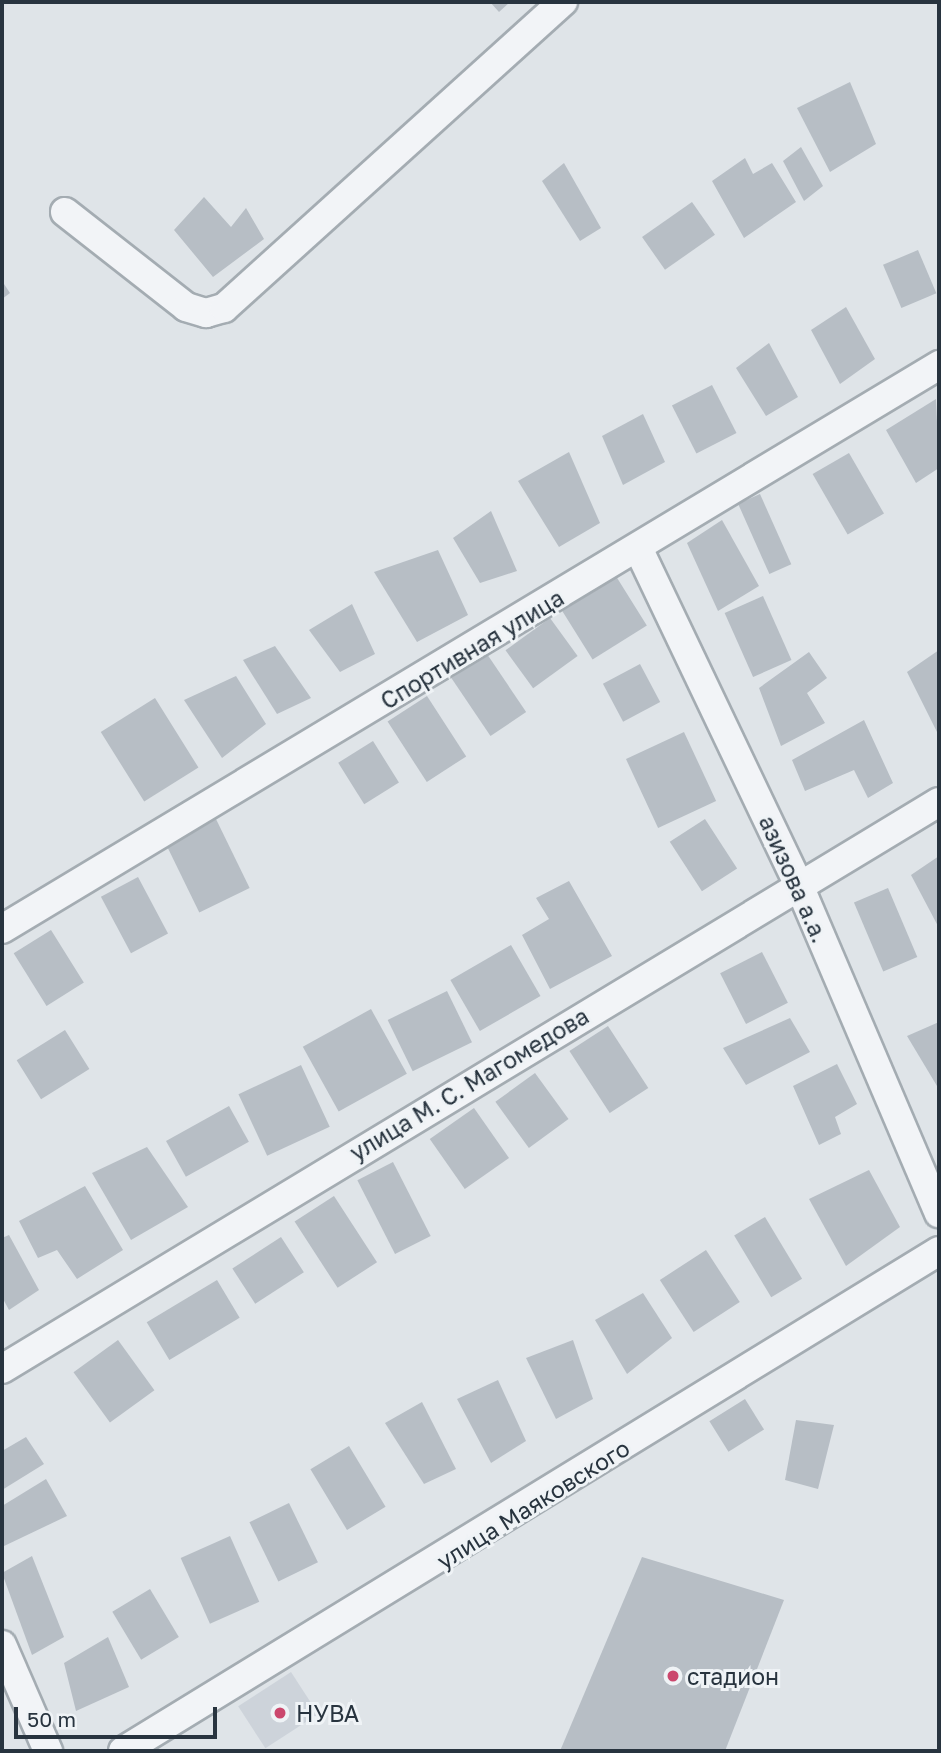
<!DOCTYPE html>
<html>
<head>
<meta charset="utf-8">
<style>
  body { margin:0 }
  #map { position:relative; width:941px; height:1753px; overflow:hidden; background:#dfe4e8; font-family:"Golos Text",sans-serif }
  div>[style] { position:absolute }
  .built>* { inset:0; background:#cdd3da; transform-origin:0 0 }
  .building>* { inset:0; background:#b7bec5; transform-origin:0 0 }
  .roads { filter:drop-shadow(2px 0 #a4acb2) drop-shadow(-2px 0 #a4acb2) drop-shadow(0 2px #a4acb2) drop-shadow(0 -2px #a4acb2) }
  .street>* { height:28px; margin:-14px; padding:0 14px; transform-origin:14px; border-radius:14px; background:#f2f4f7 }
  .dots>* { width:19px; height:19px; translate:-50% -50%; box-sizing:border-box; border:4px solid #eff3f6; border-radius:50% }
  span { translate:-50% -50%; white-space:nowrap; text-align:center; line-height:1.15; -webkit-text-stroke:6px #eff3f6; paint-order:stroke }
  .street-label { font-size:23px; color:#28343f }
  .poi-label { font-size:23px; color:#28343f }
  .left { translate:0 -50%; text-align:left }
  .frame { position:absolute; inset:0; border:4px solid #28343f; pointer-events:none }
  .scale { position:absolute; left:14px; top:1707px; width:203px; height:32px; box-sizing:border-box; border:4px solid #28343f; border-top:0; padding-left:9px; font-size:21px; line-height:24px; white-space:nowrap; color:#28343f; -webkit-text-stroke:5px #eff3f6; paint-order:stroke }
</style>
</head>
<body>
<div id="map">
  <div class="built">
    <i style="left:291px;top:1672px;width:50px;height:63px;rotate:57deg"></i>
  </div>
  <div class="building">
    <i style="clip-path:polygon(490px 2px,510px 2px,499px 12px)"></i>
    <i style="clip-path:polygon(850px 82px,876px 144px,830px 172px,797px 108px)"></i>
    <i style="clip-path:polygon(801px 147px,823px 186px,804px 201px,783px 161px)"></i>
    <i style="clip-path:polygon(745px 158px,753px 174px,772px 163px,796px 202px,744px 238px,712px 181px)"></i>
    <i style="clip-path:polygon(564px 163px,601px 228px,580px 241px,542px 181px)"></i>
    <i style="clip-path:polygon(204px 197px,231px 227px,246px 208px,264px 239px,213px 277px,174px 230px)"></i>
    <i style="left:692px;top:202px;width:40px;height:61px;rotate:55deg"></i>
    <i style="left:918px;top:250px;width:47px;height:38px;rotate:67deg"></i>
    <i style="clip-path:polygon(2px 281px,10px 293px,2px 299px)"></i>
    <i style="clip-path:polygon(846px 307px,875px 359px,840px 384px,811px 330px)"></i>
    <i style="clip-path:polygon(769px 343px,798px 397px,766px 416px,736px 368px)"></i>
    <i style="left:712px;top:385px;width:54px;height:45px;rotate:63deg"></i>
    <i style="clip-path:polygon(936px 399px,939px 468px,916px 483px,886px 430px)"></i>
    <i style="clip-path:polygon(643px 414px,665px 462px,623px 485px,602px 436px)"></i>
    <i style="clip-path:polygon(569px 452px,600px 523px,559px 547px,518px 481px)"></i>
    <i style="left:849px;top:453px;width:70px;height:42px;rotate:60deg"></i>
    <i style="left:760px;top:494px;width:77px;height:24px;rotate:66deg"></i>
    <i style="clip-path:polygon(491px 511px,517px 571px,480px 583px,453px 538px)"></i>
    <i style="clip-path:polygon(722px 520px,759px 586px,718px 611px,687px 543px)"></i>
    <i style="clip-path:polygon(438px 550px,468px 615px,417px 642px,374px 572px)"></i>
    <i style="left:614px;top:573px;width:62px;height:64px;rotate:58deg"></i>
    <i style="left:763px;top:596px;width:70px;height:42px;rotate:66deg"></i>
    <i style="clip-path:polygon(352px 604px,375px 654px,340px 672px,309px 630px)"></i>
    <i style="left:550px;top:618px;width:47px;height:55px;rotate:54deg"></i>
    <i style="clip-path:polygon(275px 646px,311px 698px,277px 714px,243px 660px)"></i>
    <i style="clip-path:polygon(939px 650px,939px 730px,937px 732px,907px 672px)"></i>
    <i style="clip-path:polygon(809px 652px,827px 678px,807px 693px,825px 723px,781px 746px,759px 688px)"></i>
    <i style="left:487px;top:654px;width:70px;height:43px;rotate:56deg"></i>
    <i style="left:640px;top:664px;width:43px;height:42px;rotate:62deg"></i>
    <i style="clip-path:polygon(236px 676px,266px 724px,222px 758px,184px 700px)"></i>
    <i style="left:427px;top:696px;width:72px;height:47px;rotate:57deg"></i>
    <i style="left:155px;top:698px;width:82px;height:64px;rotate:58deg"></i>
    <i style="clip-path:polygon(864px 720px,893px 783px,868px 798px,854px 770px,805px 791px,792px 760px)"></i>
    <i style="left:684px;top:732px;width:76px;height:64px;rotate:65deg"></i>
    <i style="left:373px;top:741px;width:49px;height:41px;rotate:58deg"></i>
    <i style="left:215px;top:817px;width:79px;height:56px;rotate:64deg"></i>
    <i style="left:705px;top:819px;width:59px;height:42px;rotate:57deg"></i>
    <i style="clip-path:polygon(939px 856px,939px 928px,911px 875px)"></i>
    <i style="left:138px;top:877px;width:64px;height:42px;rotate:62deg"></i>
    <i style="clip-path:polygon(569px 881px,612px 956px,550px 989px,522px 935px,549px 919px,536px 898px)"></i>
    <i style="left:888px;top:888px;width:75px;height:37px;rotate:67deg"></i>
    <i style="left:51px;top:930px;width:62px;height:44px;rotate:58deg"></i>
    <i style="left:511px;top:945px;width:59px;height:70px;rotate:60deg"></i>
    <i style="left:762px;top:952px;width:57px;height:47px;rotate:63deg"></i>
    <i style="left:447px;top:991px;width:57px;height:66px;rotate:64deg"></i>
    <i style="left:371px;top:1009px;width:74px;height:78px;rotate:61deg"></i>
    <i style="clip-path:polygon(790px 1018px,810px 1052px,746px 1085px,723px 1048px)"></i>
    <i style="clip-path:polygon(939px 1022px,939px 1085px,937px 1086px,907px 1036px)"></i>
    <i style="left:608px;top:1026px;width:74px;height:46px;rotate:57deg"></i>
    <i style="left:65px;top:1030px;width:46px;height:57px;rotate:58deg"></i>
    <i style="clip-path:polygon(837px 1064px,857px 1104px,835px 1117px,841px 1134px,819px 1145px,793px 1086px)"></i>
    <i style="left:301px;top:1065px;width:68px;height:69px;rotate:65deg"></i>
    <i style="left:535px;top:1073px;width:57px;height:49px;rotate:54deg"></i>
    <i style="left:229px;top:1106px;width:41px;height:72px;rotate:61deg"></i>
    <i style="left:474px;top:1108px;width:61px;height:54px;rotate:55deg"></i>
    <i style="clip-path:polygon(147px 1147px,188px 1207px,131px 1240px,92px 1173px)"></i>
    <i style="left:393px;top:1162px;width:83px;height:40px;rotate:63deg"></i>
    <i style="clip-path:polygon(869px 1170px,900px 1227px,846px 1266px,809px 1199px)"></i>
    <i style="clip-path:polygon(85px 1186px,123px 1250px,77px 1279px,57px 1250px,38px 1258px,19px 1221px)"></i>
    <i style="left:334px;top:1196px;width:79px;height:47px;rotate:57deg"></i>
    <i style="left:765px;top:1217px;width:72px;height:36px;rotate:59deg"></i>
    <i style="clip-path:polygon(9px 1235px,39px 1290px,9px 1310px,2px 1297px,2px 1238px)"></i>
    <i style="left:281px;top:1237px;width:42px;height:58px;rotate:57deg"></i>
    <i style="left:706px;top:1250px;width:62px;height:55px;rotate:57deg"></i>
    <i style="left:217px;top:1280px;width:44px;height:82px;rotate:59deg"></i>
    <i style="clip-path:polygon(643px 1293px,672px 1338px,627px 1374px,595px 1320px)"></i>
    <i style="left:118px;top:1340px;width:62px;height:55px;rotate:54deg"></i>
    <i style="clip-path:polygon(573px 1340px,593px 1399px,556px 1419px,526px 1358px)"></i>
    <i style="clip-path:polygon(498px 1380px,526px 1441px,491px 1463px,457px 1399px)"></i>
    <i style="left:745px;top:1399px;width:36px;height:42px;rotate:58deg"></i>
    <i style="clip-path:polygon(422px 1402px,456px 1469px,424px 1484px,385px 1423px)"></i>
    <i style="clip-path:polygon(796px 1420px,834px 1425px,818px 1489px,785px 1480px)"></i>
    <i style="clip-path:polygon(26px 1437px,44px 1464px,2px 1490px,2px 1451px)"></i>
    <i style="left:349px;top:1446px;width:71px;height:45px;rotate:59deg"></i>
    <i style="clip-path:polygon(46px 1479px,67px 1516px,2px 1547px,2px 1506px)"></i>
    <i style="left:289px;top:1503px;width:66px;height:44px;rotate:64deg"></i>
    <i style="left:230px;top:1536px;width:72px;height:54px;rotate:66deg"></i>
    <i style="clip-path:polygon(32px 1556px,64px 1637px,32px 1655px,2px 1573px)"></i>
    <i style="clip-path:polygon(642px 1557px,784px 1600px,725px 1751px,560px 1751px)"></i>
    <i style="left:150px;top:1589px;width:56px;height:44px;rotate:59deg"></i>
    <i style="clip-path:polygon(108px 1637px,129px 1687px,76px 1711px,64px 1663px)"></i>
  </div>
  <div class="roads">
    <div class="street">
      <i style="left:65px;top:212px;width:154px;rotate:38.1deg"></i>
      <i style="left:186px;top:307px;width:21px;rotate:17deg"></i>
      <i style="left:206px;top:313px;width:19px;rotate:-16deg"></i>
      <i style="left:224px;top:308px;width:457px;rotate:-42.1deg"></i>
      <i style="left:639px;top:550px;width:369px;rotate:64.5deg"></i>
      <i style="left:798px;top:883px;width:359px;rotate:66.9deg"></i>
      <i style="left:2px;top:929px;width:1094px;rotate:-31.04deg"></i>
      <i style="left:2px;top:1369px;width:1095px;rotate:-31.18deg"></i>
      <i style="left:2px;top:1645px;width:116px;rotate:66.5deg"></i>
      <i style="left:123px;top:1751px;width:957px;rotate:-31.5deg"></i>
    </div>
  </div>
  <div class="dots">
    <i style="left:673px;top:1676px;background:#cb476d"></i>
    <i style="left:280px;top:1713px;background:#cb476d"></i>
  </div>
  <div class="street-label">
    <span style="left:472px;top:649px;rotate:-31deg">Спортивная улица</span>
    <span style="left:794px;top:879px;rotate:66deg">азизова а.а.</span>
    <span style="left:469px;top:1084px;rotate:-31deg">улица М. С. Магомедова</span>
    <span style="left:533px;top:1504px;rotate:-32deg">улица Маяковского</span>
  </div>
  <div class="poi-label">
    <span class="left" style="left:687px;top:1676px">стадион</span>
    <span class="left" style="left:296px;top:1713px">НУВА</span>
  </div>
  <div class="frame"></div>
  <div class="scale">50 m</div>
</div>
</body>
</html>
